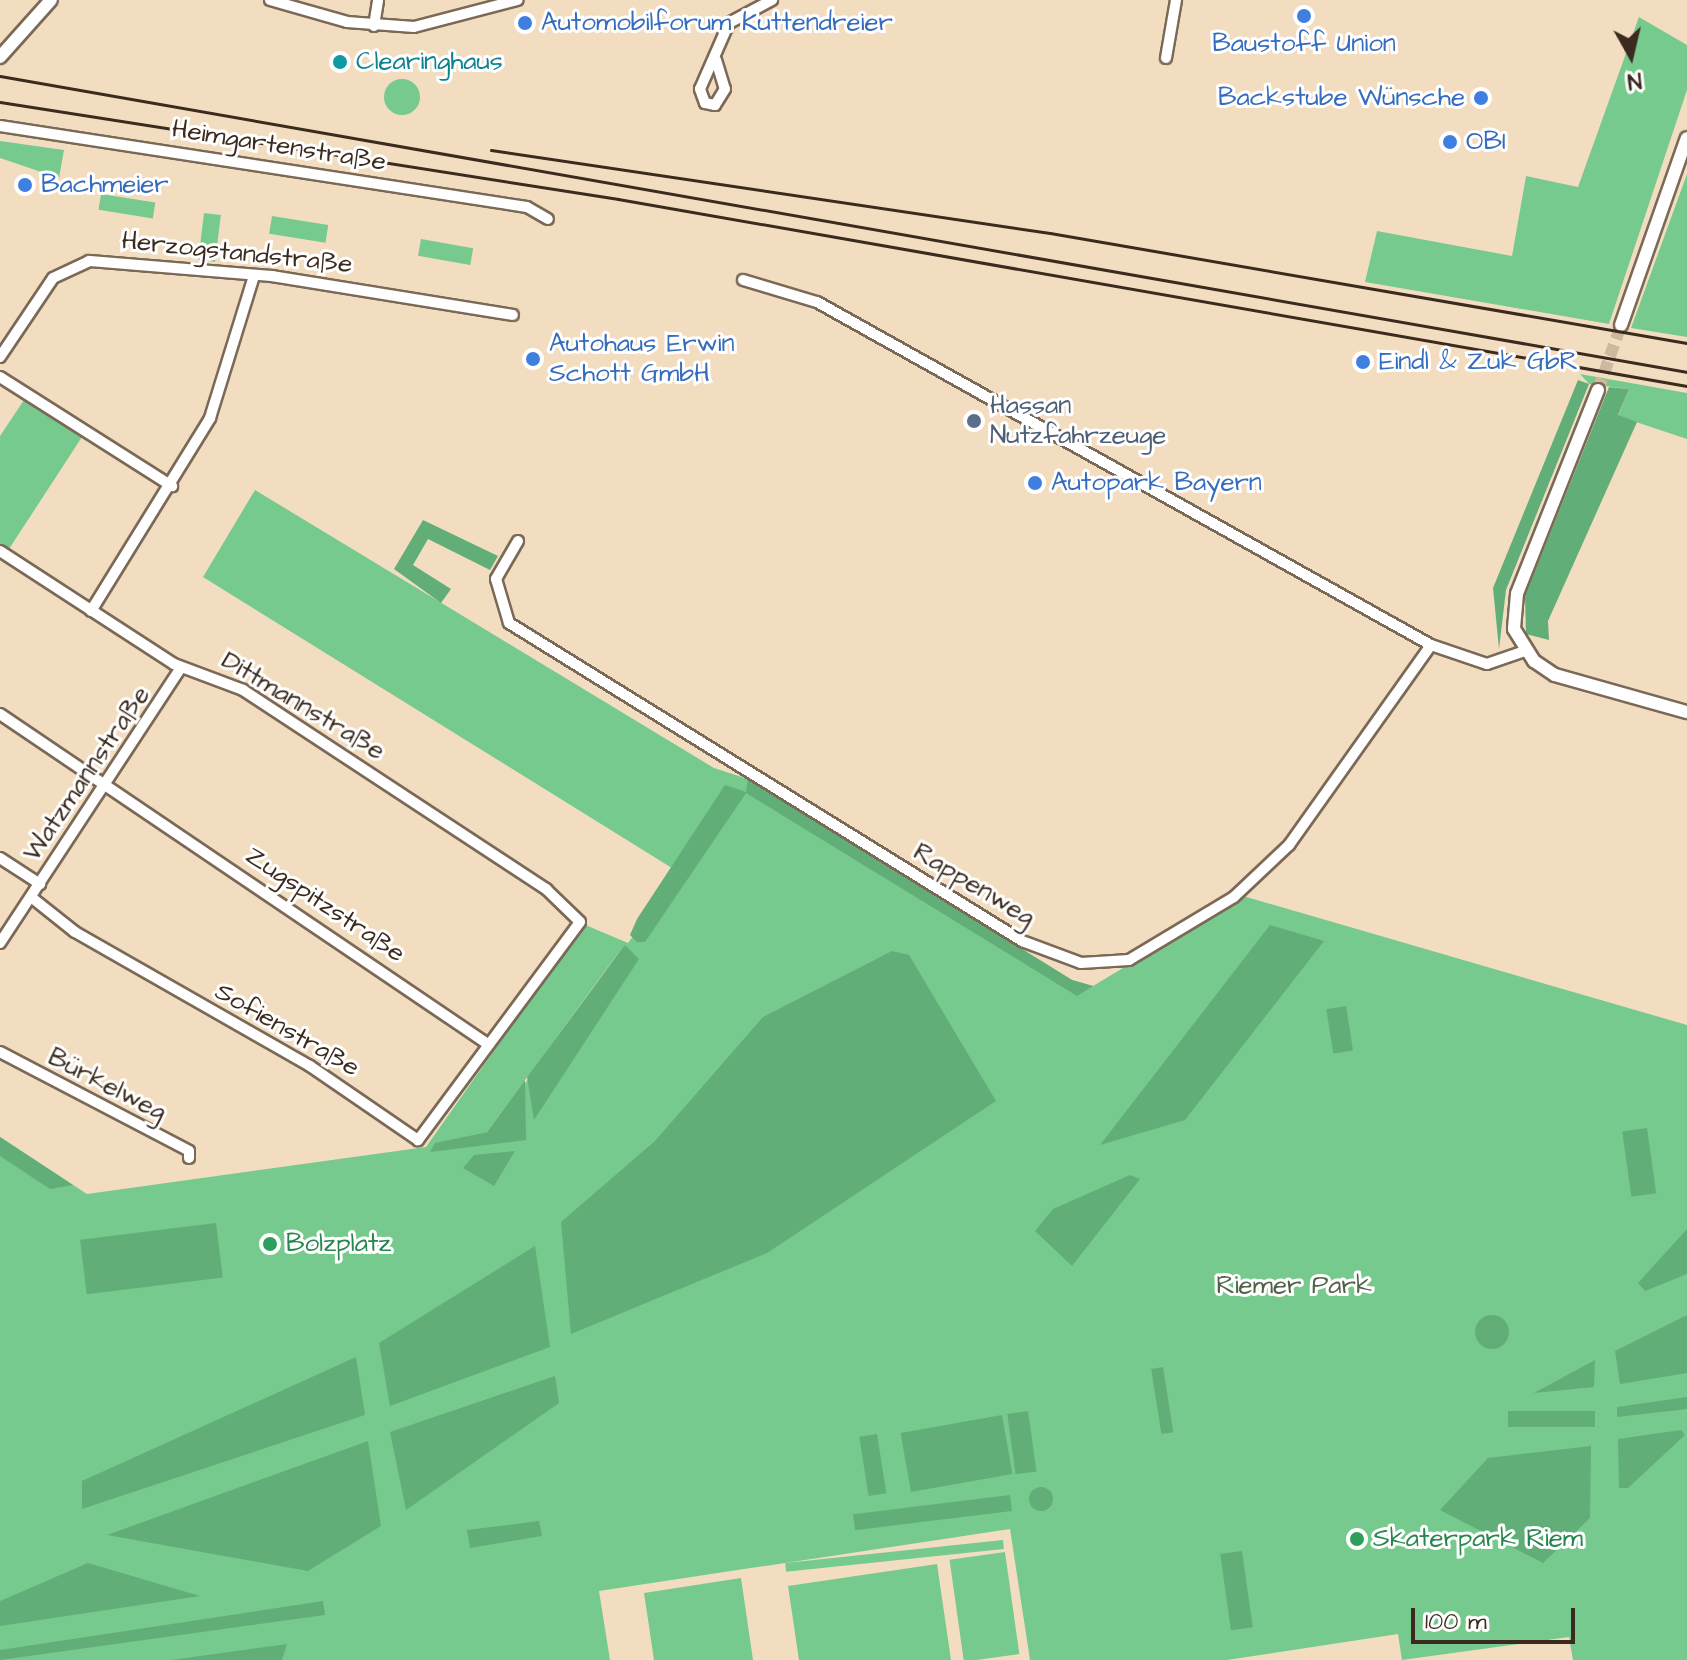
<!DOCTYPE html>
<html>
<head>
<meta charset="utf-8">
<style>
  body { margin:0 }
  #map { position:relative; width:1687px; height:1660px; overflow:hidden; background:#f3ddc0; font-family:"Architects Daughter",sans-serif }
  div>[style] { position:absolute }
  .green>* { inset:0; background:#77ca8d; transform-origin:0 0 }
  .round { border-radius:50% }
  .forest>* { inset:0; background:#61ae78; transform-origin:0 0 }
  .tertiary-tunnel>* { height:12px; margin-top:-6px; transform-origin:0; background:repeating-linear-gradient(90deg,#ceb9a0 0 12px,transparent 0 18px) }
  .roads { filter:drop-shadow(2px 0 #7b6957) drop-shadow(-2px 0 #7b6957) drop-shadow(0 2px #7b6957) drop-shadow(0 -2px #7b6957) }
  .minor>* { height:10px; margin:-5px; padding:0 5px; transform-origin:5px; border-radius:5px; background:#fff }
  .tertiary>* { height:12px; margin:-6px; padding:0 6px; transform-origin:6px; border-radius:6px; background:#fff }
  .rail>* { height:3px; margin:-1.5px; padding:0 1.5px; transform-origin:1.5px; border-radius:1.5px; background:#3b2a1e }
  .dots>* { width:22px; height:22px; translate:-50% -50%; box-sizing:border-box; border:4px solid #fff; border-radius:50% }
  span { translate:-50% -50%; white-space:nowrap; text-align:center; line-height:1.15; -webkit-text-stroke:6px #fff; paint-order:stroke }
  .shop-label { font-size:26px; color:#366cbe }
  .left { translate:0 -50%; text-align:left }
  .right { translate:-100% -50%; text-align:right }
  .culture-label { font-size:26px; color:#0d838f }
  .street-label { font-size:26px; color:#3b2a1e }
  .service-label { font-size:26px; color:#4e5e75 }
  .leisure-label { font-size:26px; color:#27864d }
  .park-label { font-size:26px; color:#506245 }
  .north { position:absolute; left:1591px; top:16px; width:80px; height:80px; -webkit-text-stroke:6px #fff; paint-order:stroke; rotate:172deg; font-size:22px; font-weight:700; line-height:32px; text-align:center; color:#3b2a1e }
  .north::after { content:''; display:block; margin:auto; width:28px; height:36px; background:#3b2a1e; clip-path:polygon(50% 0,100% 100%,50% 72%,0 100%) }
  .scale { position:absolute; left:1411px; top:1608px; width:164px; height:36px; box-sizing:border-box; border:4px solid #3b2a1e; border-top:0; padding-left:10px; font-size:24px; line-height:28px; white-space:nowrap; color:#3b2a1e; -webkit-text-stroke:6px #fff; paint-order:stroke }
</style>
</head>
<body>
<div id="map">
  <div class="green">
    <i style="clip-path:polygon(1639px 17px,1687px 45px,1687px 90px,1609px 324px,1365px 282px,1377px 231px,1512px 256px,1526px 176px,1578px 187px)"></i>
    <i class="round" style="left:384px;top:79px;width:36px;height:36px"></i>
    <i style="clip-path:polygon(0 141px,64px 150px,59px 178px,0 158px)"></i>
    <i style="clip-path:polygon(1687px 174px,1687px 337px,1631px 328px)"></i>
    <i style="left:101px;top:194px;width:55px;height:16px;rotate:9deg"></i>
    <i style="left:204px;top:213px;width:17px;height:47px;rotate:7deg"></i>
    <i style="left:272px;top:216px;width:57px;height:18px;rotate:9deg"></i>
    <i style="left:421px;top:239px;width:53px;height:17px;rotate:10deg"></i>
    <i style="clip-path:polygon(1580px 374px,1687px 393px,1687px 439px,1618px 416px,1629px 389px,1589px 384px)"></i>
    <i style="clip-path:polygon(24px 400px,82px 437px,9px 549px,0 544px,0 436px)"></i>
    <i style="clip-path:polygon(evenodd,255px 490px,714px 768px,748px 779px,1072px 980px,1093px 986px,1243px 896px,1687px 1025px,1687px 1660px,1573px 1660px,1569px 1637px,1402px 1660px,1398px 1634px,1227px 1660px,1030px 1660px,1010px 1529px,599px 1591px,610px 1660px,0 1660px,0 1137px,87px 1194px,426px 1147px,583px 924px,628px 943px,680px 873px,203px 577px,255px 490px,624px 945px,489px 1134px,434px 1144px,487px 1132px,624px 945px)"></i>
    <i style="left:1003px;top:1540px;width:9px;height:219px;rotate:84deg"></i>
    <i style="left:1005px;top:1552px;width:103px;height:56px;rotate:82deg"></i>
    <i style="clip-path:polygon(937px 1564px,951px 1660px,799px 1660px,788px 1586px)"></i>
    <i style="clip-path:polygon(741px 1578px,753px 1660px,654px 1660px,644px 1593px)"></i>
  </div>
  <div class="forest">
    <i style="clip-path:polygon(1578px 380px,1589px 384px,1506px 590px,1499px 649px,1493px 588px)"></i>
    <i style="clip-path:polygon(1609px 387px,1629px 389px,1618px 415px,1637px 422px,1548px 621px,1549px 640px,1526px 634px,1525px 596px)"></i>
    <i style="clip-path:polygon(423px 520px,498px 556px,490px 570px,428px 539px,413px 565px,451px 589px,441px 603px,394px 569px)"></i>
    <i style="clip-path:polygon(748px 779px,1072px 980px,1093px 986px,1077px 996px,746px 793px,645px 942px,637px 942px,630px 935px,637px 919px,725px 785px,746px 792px)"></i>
    <i style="clip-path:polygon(1270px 925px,1324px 941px,1185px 1120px,1100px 1145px)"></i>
    <i style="clip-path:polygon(625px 945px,639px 959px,534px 1120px,527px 1077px)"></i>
    <i style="clip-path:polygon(892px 951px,909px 955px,996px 1101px,767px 1253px,571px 1334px,561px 1222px,655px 1141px,763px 1017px)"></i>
    <i style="left:1346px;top:1006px;width:45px;height:20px;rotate:81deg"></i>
    <i style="clip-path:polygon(525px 1080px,526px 1140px,430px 1152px,435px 1143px,487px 1132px)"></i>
    <i style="left:1647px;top:1128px;width:66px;height:25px;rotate:82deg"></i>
    <i style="clip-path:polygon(0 1137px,73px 1185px,50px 1189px,0 1156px)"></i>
    <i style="clip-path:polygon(515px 1151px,494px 1186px,463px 1168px,474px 1155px)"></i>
    <i style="clip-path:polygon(1130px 1175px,1140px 1179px,1072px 1266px,1035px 1231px,1053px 1209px)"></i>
    <i style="left:216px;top:1223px;width:55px;height:137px;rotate:83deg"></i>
    <i style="clip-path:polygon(1687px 1229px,1687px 1274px,1645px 1291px,1638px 1283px)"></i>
    <i style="clip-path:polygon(535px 1246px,550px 1347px,390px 1406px,379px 1343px)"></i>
    <i class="round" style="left:1475px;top:1315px;width:34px;height:34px"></i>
    <i style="clip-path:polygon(1687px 1315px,1687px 1373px,1620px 1384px,1615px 1351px)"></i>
    <i style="clip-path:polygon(356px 1357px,365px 1415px,82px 1509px,82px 1481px)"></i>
    <i style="clip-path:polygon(1595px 1360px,1594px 1387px,1534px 1393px)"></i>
    <i style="left:1163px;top:1367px;width:66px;height:12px;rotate:81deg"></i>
    <i style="clip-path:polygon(555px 1376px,559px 1403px,406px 1510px,390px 1432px)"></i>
    <i style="clip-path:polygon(1687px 1397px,1687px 1409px,1617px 1417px,1617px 1407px)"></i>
    <i style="left:1028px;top:1411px;width:61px;height:21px;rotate:82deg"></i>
    <i style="left:1595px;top:1411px;width:16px;height:87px;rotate:90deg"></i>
    <i style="left:1002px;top:1415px;width:60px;height:103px;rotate:80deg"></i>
    <i style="clip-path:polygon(1681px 1430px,1685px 1435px,1628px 1488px,1619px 1488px,1618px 1439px)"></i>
    <i style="left:877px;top:1434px;width:60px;height:18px;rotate:81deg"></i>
    <i style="clip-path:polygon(368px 1441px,381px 1526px,308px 1571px,107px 1535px)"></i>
    <i style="clip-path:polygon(1591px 1446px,1590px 1518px,1543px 1563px,1440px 1510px,1488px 1458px)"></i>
    <i class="round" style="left:1029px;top:1487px;width:24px;height:24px"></i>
    <i style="left:1010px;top:1495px;width:16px;height:158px;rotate:83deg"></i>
    <i style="clip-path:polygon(539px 1521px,542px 1536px,470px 1548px,467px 1530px)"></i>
    <i style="left:1242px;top:1551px;width:77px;height:22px;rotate:82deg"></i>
    <i style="clip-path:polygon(88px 1563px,200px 1596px,0 1626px,0 1601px)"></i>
    <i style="clip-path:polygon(323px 1601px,325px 1615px,0 1660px,0 1650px)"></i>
    <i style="clip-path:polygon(287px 1644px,282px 1660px,172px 1660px)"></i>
  </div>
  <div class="tertiary-tunnel">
    <i style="left:1598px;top:390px;width:69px;rotate:-70.5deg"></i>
  </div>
  <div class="roads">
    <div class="minor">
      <i style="left:270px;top:0;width:80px;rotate:15.9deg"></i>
      <i style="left:347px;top:22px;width:67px;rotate:4.3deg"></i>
      <i style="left:414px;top:27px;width:107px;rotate:-14.6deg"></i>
      <i style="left:374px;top:26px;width:26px;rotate:-81deg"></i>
      <i style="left:1166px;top:58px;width:59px;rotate:-80.2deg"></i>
      <i style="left:716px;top:60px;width:30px;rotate:73deg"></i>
      <i style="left:725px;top:89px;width:19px;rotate:122deg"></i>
      <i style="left:715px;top:105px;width:10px;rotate:-169deg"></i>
      <i style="left:705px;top:103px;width:15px;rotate:-110deg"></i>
      <i style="left:700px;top:89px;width:72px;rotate:-66.3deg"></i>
      <i style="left:729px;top:23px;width:49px;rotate:-28.1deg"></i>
      <i style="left:0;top:126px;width:533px;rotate:8.74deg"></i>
      <i style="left:527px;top:207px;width:24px;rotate:30deg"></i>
      <i style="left:743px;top:280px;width:77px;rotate:16.6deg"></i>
      <i style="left:817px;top:302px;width:703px;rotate:29.19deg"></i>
      <i style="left:1431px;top:645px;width:59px;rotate:18.7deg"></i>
      <i style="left:1487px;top:664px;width:40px;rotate:-18.9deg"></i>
      <i style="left:0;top:357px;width:95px;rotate:-56.1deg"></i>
      <i style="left:53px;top:278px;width:40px;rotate:-25deg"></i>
      <i style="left:89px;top:261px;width:184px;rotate:4.7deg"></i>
      <i style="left:272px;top:276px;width:244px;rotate:9.2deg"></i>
      <i style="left:0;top:377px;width:204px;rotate:32.4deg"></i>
      <i style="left:518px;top:541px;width:44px;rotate:120.1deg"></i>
      <i style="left:496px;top:579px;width:46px;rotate:73.5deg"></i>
      <i style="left:509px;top:623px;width:604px;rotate:31.79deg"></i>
      <i style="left:1022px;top:941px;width:63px;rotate:20.4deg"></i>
      <i style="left:1081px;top:963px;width:48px;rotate:-3.6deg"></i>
      <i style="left:1129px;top:960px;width:122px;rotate:-31deg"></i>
      <i style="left:1234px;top:897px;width:76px;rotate:-43.4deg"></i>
      <i style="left:1289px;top:845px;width:245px;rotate:-54.6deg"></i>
      <i style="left:0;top:551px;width:207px;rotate:33deg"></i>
      <i style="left:174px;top:664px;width:74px;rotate:20.6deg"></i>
      <i style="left:243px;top:690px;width:363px;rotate:33.3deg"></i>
      <i style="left:546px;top:889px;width:47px;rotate:44.1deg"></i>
      <i style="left:580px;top:922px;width:272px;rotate:126.6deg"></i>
      <i style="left:418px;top:1140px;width:131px;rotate:-145.6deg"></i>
      <i style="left:310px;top:1066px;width:271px;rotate:-150.3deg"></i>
      <i style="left:75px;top:932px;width:56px;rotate:-141.5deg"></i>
      <i style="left:91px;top:611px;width:227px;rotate:-58.3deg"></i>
      <i style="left:210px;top:418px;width:149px;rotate:-72.8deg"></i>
      <i style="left:0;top:714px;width:590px;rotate:34.09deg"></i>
      <i style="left:0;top:858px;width:48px;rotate:33deg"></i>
      <i style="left:0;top:943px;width:330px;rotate:-56.7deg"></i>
      <i style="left:0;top:1052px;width:213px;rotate:27.6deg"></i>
      <i style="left:189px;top:1151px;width:7px;rotate:90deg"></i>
    </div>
    <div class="tertiary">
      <i style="left:0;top:57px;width:76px;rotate:-48.2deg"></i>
      <i style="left:1621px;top:325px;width:198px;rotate:-70.6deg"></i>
      <i style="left:1598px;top:390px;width:219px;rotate:111.7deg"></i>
      <i style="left:1517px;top:594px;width:35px;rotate:95deg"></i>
      <i style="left:1514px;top:629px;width:38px;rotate:58deg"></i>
      <i style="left:1534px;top:661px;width:25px;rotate:34deg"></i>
      <i style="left:1555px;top:675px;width:137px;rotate:15.7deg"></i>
    </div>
  </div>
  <div class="rail">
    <i style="left:0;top:76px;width:1713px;rotate:9.95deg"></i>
    <i style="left:0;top:102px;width:626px;rotate:8.92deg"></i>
    <i style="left:618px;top:199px;width:1085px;rotate:9.92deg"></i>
    <i style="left:491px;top:150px;width:565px;rotate:8.45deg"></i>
    <i style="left:1050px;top:233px;width:646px;rotate:9.8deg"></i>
  </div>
  <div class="dots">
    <i style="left:1304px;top:16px;background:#3f7fe0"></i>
    <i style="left:525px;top:23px;background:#3f7fe0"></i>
    <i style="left:340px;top:62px;background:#0f9aa8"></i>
    <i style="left:1481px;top:98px;background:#3f7fe0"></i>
    <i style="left:1450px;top:142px;background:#3f7fe0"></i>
    <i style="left:25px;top:185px;background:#3f7fe0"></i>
    <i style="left:533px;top:359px;background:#3f7fe0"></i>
    <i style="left:1363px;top:362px;background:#3f7fe0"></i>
    <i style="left:974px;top:421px;background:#5c6f8a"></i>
    <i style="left:1035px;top:483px;background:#3f7fe0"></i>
    <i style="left:270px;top:1244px;background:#2e9e5b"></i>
    <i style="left:1357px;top:1539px;background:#2e9e5b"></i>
  </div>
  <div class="shop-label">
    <span class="left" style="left:541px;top:23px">Automobilforum Kuttendreier</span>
    <span style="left:1304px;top:44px">Baustoff Union</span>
    <span class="right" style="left:1465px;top:98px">Backstube Wünsche</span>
    <span class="left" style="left:1466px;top:142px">OBI</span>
    <span class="left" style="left:41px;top:185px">Bachmeier</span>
    <span class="left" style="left:549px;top:359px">Autohaus Erwin<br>Schott GmbH</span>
    <span class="left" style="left:1379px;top:362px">Eindl &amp; Zuk GbR</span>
    <span class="left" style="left:1051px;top:483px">Autopark Bayern</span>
  </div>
  <div class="culture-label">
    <span class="left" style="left:356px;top:62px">Clearinghaus</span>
  </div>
  <div class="street-label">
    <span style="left:279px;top:146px;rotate:9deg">Heimgartenstraße</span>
    <span style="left:237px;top:253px;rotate:6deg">Herzogstandstraße</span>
    <span style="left:303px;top:706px;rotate:31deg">Dittmannstraße</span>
    <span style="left:87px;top:774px;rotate:-56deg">Watzmannstraße</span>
    <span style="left:974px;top:885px;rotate:31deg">Rappenweg</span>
    <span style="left:325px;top:905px;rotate:34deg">Zugspitzstraße</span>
    <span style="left:287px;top:1030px;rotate:30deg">Sofienstraße</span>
    <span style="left:107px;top:1085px;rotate:27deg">Bürkelweg</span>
  </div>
  <div class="service-label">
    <span class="left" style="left:990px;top:421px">Hassan<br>Nutzfahrzeuge</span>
  </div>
  <div class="leisure-label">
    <span class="left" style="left:286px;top:1244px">Bolzplatz</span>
    <span class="left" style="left:1373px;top:1539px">Skaterpark Riem</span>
  </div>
  <div class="park-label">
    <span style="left:1294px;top:1286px">Riemer Park</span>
  </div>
  <div class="north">N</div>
  <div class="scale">100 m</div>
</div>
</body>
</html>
